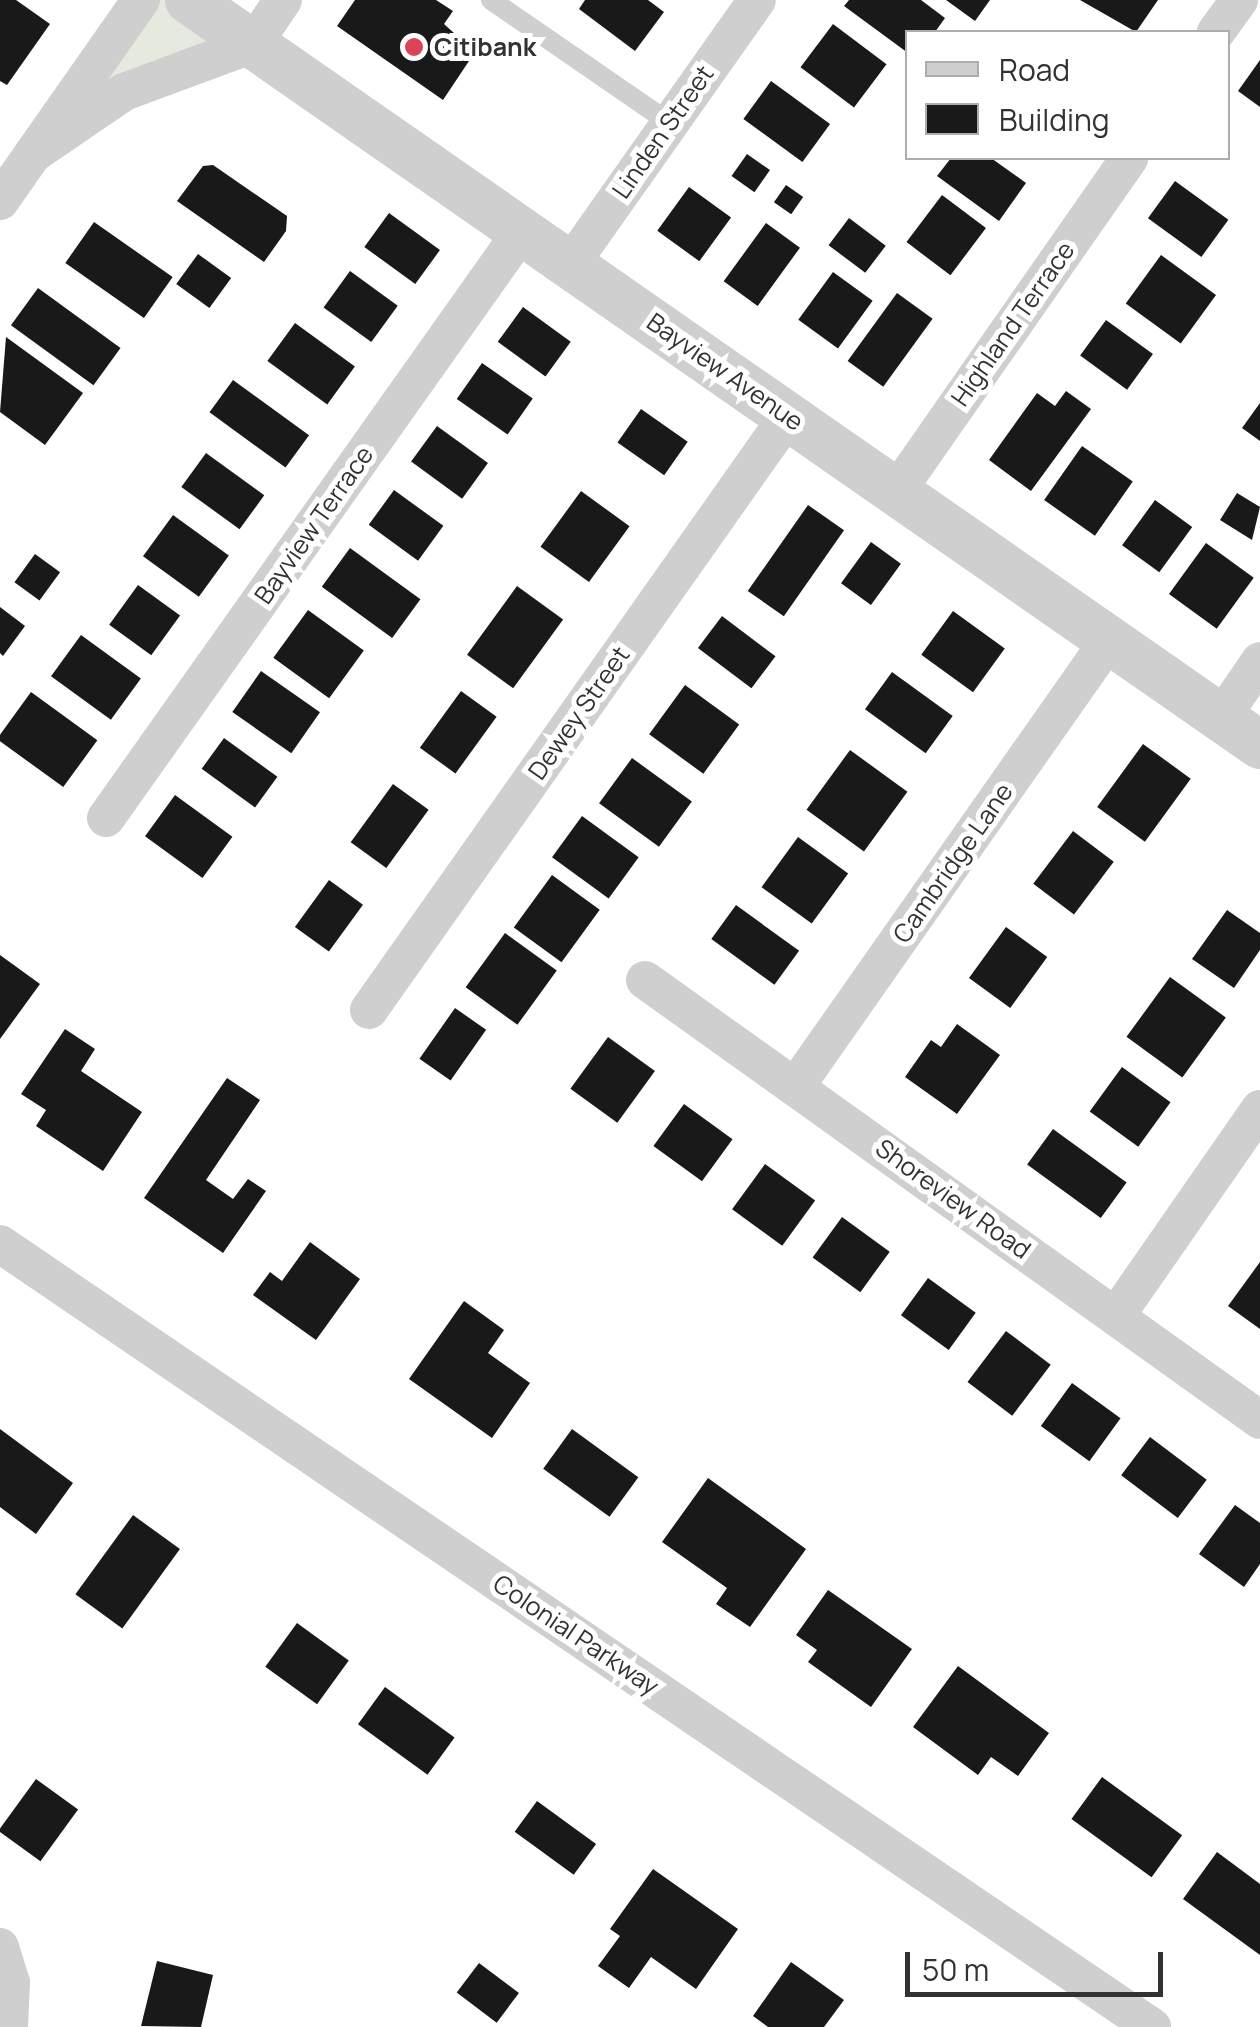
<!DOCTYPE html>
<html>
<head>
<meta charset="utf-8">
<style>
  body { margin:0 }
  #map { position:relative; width:1260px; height:2027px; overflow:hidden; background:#fff; font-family:Manrope,sans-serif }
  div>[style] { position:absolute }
  .green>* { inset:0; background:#e6eade }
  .building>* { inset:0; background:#191919; transform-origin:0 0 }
  .service>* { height:20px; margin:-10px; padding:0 10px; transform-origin:10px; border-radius:10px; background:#cfcfcf }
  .minor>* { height:38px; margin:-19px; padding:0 19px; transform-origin:19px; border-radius:19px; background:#cfcfcf }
  .tertiary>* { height:48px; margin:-24px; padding:0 24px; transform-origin:24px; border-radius:24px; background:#cfcfcf }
  .dots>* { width:28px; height:28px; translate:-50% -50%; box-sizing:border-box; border:5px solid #fff; border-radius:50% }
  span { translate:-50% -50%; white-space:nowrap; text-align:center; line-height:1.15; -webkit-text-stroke:10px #fff; paint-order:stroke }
  .poi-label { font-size:25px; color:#323232; font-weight:700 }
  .left { translate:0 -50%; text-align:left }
  .street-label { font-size:25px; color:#323232 }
  .legend { position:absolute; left:905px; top:30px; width:325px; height:130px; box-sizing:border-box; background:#fff; border:2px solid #adadad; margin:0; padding:12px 18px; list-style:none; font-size:30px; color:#323232 }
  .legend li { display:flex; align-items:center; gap:20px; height:50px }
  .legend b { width:50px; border:2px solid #adadad }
  .scale { position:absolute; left:905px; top:1952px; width:258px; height:45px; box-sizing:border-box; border:5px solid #323232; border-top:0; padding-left:12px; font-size:30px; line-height:35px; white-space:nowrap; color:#323232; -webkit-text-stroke:8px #fff; paint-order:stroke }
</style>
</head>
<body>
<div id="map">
  <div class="green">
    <i style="clip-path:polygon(141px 0,189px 0,253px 44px,43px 138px)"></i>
  </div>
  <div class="building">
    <i style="clip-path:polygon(0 0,16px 0,50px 24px,7px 85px,0 81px)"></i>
    <i style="clip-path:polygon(355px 0,436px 0,453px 11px,444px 24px,475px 52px,443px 100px,337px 26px)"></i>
    <i style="clip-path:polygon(585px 0,648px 0,664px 12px,635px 51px,579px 9px)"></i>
    <i style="clip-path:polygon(849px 0,921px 0,945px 18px,935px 32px,908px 32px,908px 53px,844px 6px)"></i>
    <i style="clip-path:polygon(946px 0,990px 0,975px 21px)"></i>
    <i style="clip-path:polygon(1080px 0,1158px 0,1136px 32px)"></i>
    <i style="left:833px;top:24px;width:67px;height:54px;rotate:37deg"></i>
    <i style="clip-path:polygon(1260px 60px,1260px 107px,1238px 91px)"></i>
    <i style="left:771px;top:81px;width:73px;height:47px;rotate:36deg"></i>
    <i style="left:747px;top:154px;width:28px;height:27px;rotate:35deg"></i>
    <i style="clip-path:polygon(951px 158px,991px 158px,1026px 183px,999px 221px,937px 176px)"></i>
    <i style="clip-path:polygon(213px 165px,287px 216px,286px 231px,264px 262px,177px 201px,203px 166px)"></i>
    <i style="left:1175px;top:181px;width:66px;height:46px;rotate:36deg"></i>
    <i style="left:786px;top:185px;width:21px;height:21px;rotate:35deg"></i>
    <i style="left:689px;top:187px;width:52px;height:54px;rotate:36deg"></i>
    <i style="left:942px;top:195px;width:55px;height:59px;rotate:37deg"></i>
    <i style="left:389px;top:213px;width:63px;height:42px;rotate:36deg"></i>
    <i style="left:849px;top:218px;width:46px;height:34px;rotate:37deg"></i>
    <i style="left:94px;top:222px;width:96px;height:50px;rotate:35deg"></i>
    <i style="left:766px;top:223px;width:42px;height:72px;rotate:36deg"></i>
    <i style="left:198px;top:254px;width:41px;height:37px;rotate:36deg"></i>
    <i style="left:1161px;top:255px;width:68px;height:60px;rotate:36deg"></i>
    <i style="left:350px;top:271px;width:59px;height:45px;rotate:36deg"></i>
    <i style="left:833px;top:272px;width:49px;height:59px;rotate:36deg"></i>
    <i style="left:38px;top:288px;width:102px;height:46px;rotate:36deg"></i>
    <i style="left:897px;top:293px;width:44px;height:84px;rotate:36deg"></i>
    <i style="left:523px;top:307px;width:59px;height:43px;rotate:36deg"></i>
    <i style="left:1106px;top:320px;width:58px;height:44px;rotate:36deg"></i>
    <i style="left:295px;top:323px;width:74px;height:47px;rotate:36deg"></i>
    <i style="clip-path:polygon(6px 337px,83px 393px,45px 445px,0 412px)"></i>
    <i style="left:482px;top:363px;width:62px;height:44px;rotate:35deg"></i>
    <i style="left:233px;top:380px;width:94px;height:40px;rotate:36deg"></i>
    <i style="clip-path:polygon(1066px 391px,1091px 409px,1031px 491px,989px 460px,1037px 393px,1055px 406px)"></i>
    <i style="clip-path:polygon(1260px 403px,1260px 441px,1242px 428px)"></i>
    <i style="left:641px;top:409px;width:57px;height:41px;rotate:35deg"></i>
    <i style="left:437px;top:426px;width:63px;height:44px;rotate:36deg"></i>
    <i style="left:1082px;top:446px;width:62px;height:66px;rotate:35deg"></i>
    <i style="left:206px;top:453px;width:72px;height:42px;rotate:36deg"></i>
    <i style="left:394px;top:490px;width:61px;height:43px;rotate:36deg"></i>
    <i style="left:581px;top:491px;width:60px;height:69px;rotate:36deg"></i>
    <i style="clip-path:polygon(1237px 493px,1260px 507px,1252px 540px,1220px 520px)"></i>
    <i style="left:1155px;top:500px;width:46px;height:56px;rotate:36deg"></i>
    <i style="left:808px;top:505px;width:44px;height:105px;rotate:35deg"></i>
    <i style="left:173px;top:515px;width:69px;height:51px;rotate:36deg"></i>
    <i style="left:871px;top:542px;width:37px;height:51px;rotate:36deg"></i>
    <i style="left:1206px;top:543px;width:59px;height:63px;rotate:36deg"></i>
    <i style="left:350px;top:548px;width:87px;height:48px;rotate:36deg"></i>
    <i style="left:35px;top:554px;width:31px;height:35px;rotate:36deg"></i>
    <i style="left:138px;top:585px;width:52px;height:49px;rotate:36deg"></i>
    <i style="left:517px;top:586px;width:57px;height:85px;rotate:36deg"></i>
    <i style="clip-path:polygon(0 607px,25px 626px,3px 656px,0 653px)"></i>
    <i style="left:308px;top:610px;width:69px;height:59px;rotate:36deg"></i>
    <i style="left:953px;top:611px;width:64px;height:54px;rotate:36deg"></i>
    <i style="left:722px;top:616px;width:67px;height:40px;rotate:37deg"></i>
    <i style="left:81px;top:635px;width:74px;height:51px;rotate:36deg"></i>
    <i style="left:261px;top:671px;width:72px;height:50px;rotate:35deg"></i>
    <i style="left:892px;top:672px;width:75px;height:46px;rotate:36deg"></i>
    <i style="left:685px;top:685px;width:67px;height:61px;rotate:36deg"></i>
    <i style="left:461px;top:691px;width:44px;height:70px;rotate:36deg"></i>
    <i style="left:31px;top:692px;width:82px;height:58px;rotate:36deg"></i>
    <i style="left:224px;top:738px;width:66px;height:38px;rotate:36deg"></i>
    <i style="left:1143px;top:744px;width:59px;height:78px;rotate:36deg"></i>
    <i style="left:850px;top:750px;width:71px;height:74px;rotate:36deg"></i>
    <i style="left:632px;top:758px;width:74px;height:56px;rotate:36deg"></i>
    <i style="left:393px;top:784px;width:44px;height:72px;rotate:36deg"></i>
    <i style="left:175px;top:795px;width:71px;height:51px;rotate:36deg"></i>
    <i style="left:582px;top:816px;width:70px;height:51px;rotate:36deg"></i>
    <i style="left:1073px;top:831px;width:51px;height:66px;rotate:37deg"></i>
    <i style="left:798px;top:837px;width:62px;height:62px;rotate:36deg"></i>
    <i style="left:552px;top:875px;width:59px;height:65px;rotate:36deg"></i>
    <i style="left:329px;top:880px;width:42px;height:58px;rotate:36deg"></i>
    <i style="left:736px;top:905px;width:78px;height:42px;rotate:36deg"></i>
    <i style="clip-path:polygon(1227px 910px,1260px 933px,1260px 950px,1234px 988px,1192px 959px)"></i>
    <i style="left:1006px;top:927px;width:51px;height:63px;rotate:36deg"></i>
    <i style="left:505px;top:933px;width:64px;height:67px;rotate:36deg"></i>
    <i style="clip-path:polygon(0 955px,40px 984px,0 1039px)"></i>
    <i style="left:1170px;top:977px;width:69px;height:74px;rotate:36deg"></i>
    <i style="left:455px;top:1008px;width:38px;height:62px;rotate:35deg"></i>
    <i style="clip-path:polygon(957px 1024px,1000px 1055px,957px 1114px,905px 1077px,931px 1040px,941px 1047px)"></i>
    <i style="clip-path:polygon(65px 1029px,95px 1049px,81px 1071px,142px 1112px,103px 1171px,36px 1126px,46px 1110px,21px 1094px)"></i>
    <i style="left:608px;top:1037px;width:58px;height:64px;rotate:36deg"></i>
    <i style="left:1122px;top:1067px;width:60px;height:55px;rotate:36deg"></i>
    <i style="clip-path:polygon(227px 1078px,260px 1100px,206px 1180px,233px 1199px,248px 1179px,266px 1191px,223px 1253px,144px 1198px)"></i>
    <i style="left:684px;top:1104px;width:60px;height:52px;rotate:36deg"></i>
    <i style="left:1053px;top:1129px;width:91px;height:44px;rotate:36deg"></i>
    <i style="left:765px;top:1164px;width:62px;height:56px;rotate:36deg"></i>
    <i style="left:842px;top:1217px;width:59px;height:50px;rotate:36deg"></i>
    <i style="clip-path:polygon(310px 1242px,360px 1279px,316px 1340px,253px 1295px,270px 1272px,282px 1281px)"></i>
    <i style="clip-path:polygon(1260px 1262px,1260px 1329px,1228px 1306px)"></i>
    <i style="left:928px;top:1278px;width:59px;height:46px;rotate:36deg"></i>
    <i style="clip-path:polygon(464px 1301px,504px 1330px,488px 1353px,530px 1383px,492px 1438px,409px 1379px)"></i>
    <i style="left:1006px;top:1331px;width:56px;height:64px;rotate:37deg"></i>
    <i style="left:1072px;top:1383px;width:60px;height:53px;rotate:36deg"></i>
    <i style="clip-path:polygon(0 1429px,73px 1483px,36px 1534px,0 1507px)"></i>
    <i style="left:572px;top:1429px;width:82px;height:49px;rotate:36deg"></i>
    <i style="left:1150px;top:1437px;width:71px;height:48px;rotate:37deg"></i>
    <i style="clip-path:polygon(708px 1478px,806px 1549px,750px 1627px,716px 1604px,727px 1588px,662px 1542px)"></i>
    <i style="clip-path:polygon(1235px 1505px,1260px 1523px,1260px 1564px,1244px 1587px,1199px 1554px)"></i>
    <i style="left:133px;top:1515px;width:58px;height:98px;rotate:36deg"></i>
    <i style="clip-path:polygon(828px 1590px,912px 1649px,871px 1707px,808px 1662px,817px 1650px,796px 1635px)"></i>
    <i style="left:297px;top:1623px;width:64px;height:54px;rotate:36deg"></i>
    <i style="clip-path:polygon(958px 1666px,1049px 1733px,1018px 1776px,991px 1757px,978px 1775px,913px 1727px)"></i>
    <i style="left:385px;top:1687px;width:86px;height:46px;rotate:36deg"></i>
    <i style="left:1102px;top:1777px;width:99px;height:52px;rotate:36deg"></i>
    <i style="left:36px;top:1779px;width:52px;height:64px;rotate:36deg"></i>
    <i style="left:537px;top:1801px;width:73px;height:38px;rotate:36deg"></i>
    <i style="clip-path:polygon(1217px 1852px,1260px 1884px,1260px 1955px,1183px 1899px)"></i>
    <i style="clip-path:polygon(653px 1869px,738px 1929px,696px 1989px,651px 1957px,629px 1988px,598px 1966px,620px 1936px,610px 1929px)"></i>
    <i style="clip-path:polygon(157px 1961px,213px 1975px,201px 2027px,141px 2026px)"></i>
    <i style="clip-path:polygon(791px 1962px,844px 2000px,824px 2027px,768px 2027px,753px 2016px)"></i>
    <i style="left:479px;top:1963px;width:50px;height:37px;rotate:37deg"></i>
  </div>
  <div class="service">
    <i style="left:491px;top:0;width:217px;rotate:34.5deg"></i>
  </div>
  <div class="minor">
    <i style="left:1216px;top:32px;width:39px;rotate:-54deg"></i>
    <i style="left:33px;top:154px;width:110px;rotate:-34.3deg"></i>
    <i style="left:124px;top:92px;width:138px;rotate:-20.4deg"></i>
    <i style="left:253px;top:44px;width:53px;rotate:-55.7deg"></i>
    <i style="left:0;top:201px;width:246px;rotate:-55deg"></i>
    <i style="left:570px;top:265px;width:324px;rotate:-54.8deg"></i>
    <i style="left:897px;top:491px;width:406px;rotate:-55.1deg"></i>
    <i style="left:1221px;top:718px;width:69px;rotate:-55.6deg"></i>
    <i style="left:106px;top:818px;width:719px;rotate:-54.68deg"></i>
    <i style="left:645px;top:980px;width:756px;rotate:35.58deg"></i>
    <i style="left:369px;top:1010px;width:727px;rotate:-54.8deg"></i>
    <i style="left:796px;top:1086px;width:545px;rotate:-54.94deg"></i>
    <i style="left:0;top:1244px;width:1393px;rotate:34.2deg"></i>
    <i style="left:1116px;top:1316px;width:252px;rotate:-55.2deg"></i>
    <i style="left:0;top:1947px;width:37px;rotate:73deg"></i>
    <i style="left:11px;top:1982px;width:45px;rotate:92.5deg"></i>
  </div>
  <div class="tertiary">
    <i style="left:189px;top:0;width:1305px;rotate:34.82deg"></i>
  </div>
  <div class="dots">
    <i style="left:414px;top:47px;background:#da4358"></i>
  </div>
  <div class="poi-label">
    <span class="left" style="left:434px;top:47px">Citibank</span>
  </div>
  <div class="street-label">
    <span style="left:663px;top:132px;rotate:-55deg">Linden Street</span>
    <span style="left:1013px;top:324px;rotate:-55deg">Highland Terrace</span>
    <span style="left:725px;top:372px;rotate:35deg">Bayview Avenue</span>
    <span style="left:314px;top:525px;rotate:-55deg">Bayview Terrace</span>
    <span style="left:579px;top:713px;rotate:-55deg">Dewey Street</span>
    <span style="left:953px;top:863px;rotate:-55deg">Cambridge Lane</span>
    <span style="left:953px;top:1199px;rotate:36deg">Shoreview Road</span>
    <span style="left:576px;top:1635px;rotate:34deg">Colonial Parkway</span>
  </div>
  <ul class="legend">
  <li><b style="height:12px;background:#cfcfcf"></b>Road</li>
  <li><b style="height:28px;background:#191919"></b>Building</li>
  </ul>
  <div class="scale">50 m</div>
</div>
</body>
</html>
